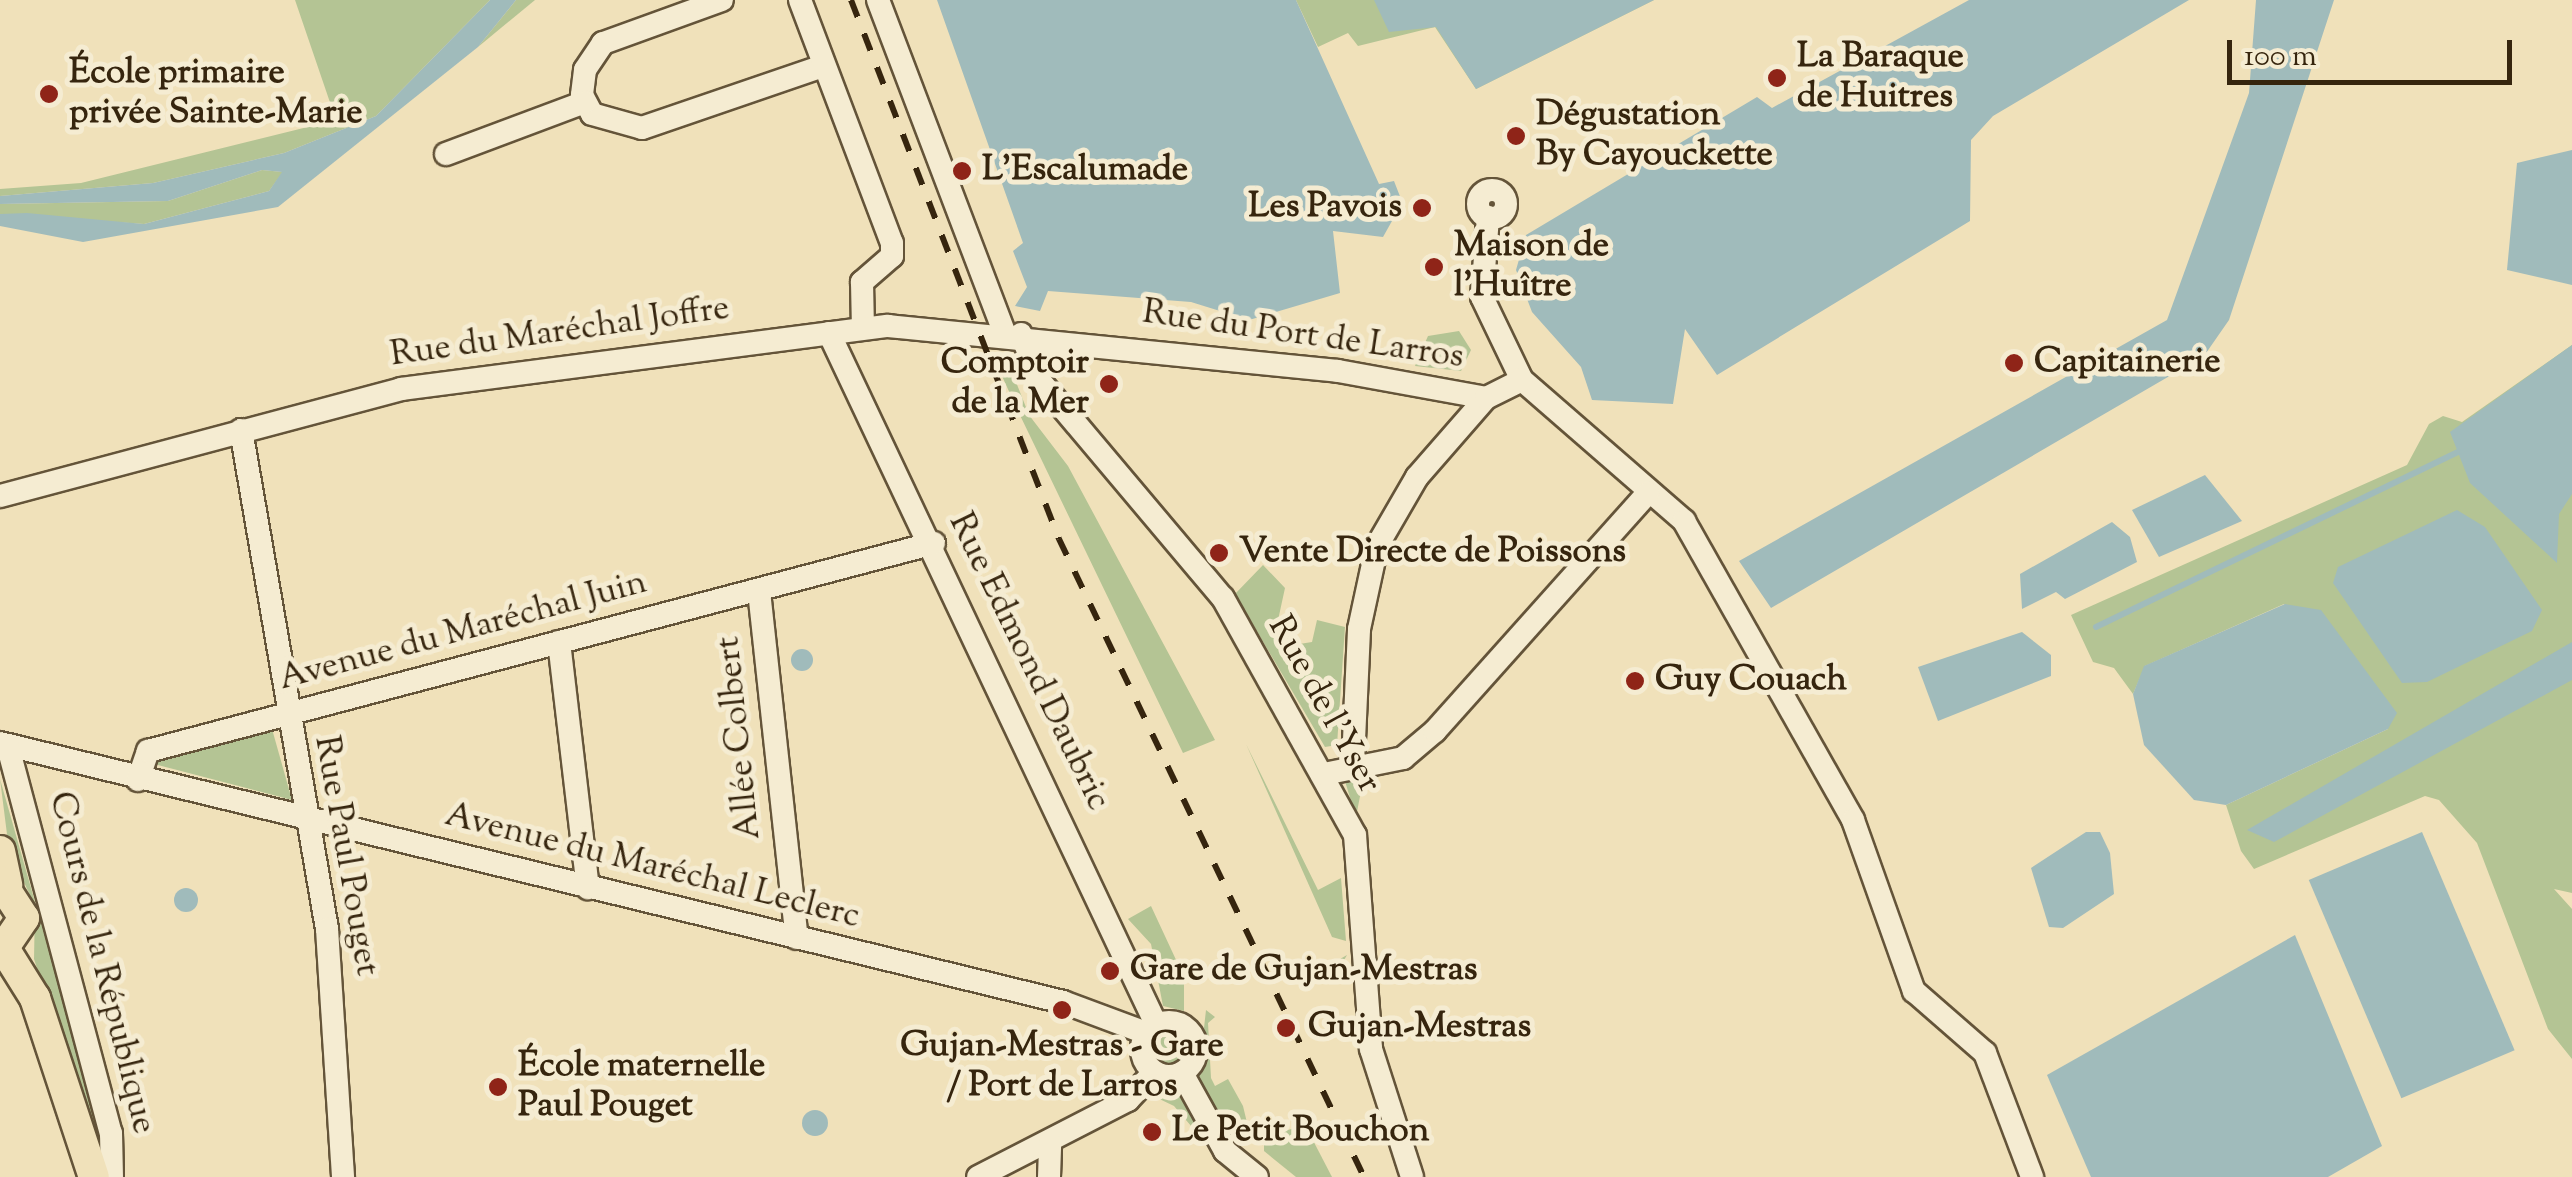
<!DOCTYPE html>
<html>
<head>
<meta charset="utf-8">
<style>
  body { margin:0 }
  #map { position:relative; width:2572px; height:1177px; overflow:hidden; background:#f0e1ba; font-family:"Sorts Mill Goudy",serif }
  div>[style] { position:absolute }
  .green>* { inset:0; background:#b4c494 }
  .round { border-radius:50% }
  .water>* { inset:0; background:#a0bbbb; transform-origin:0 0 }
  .stream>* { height:6px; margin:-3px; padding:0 3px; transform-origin:3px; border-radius:3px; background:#a0bbbb }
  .roads { filter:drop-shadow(2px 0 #645439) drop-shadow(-2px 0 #645439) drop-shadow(0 2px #645439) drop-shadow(0 -2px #645439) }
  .minor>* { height:22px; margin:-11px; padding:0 11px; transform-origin:11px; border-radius:11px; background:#f5ecd2 }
  .minor>.ring { margin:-11px; padding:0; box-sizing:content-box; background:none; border:22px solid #f5ecd2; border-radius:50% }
  .major>* { height:30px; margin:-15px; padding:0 15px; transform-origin:15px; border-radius:15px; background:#f0e1ba }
  .rail>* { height:6px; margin-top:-3px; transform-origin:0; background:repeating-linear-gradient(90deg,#36250e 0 18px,transparent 0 36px) }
  .dots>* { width:28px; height:28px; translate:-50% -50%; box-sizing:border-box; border:5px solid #f5ecd2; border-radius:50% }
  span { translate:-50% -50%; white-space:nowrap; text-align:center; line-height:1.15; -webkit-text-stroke:10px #f5ecd2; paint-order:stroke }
  .poi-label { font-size:35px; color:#36250e; font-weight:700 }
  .left { translate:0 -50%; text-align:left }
  .right { translate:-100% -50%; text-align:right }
  .street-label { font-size:35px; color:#36250e }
  .scale { position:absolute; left:2227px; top:40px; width:285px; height:45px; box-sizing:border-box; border:5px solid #36250e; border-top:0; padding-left:12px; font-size:30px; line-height:35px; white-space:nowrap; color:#36250e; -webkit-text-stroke:8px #f5ecd2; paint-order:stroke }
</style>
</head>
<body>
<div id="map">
  <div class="green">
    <i style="clip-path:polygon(295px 0,490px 0,376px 116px,284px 153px,153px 183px,0 196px,0 189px,81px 183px,336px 120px)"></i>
    <i style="clip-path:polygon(516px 0,535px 0,478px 47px)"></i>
    <i style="clip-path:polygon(1296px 0,1654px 0,1476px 89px,1435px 27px,1358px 46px,1348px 33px,1318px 47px)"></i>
    <i style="clip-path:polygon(262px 170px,283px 172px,269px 191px,144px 224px,0 214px,0 204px,168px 201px)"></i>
    <i style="clip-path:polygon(1459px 331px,1471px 350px,1461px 371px,1415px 366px,1428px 336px)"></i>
    <i style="clip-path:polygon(2572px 345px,2572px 893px,2554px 889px,2572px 909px,2572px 1059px,2548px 1029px,2477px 843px,2439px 800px,2425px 796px,2254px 869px,2241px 851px,2226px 805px,2388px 729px,2284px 604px,2145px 666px,2133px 694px,2114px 668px,2093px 662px,2071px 615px,2407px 465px,2429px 424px,2443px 416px,2462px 422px)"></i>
    <i style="clip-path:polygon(1007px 359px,1029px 415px,1068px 466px,1215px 740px,1183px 753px,1017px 409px,1002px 376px)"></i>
    <i style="clip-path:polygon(1263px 565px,1285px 588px,1275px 634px,1288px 637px,1287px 646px,1312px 642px,1317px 620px,1345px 627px,1337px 745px,1325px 747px,1235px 594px)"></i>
    <i style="clip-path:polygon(272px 729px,292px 800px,154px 764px,158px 756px)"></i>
    <i style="clip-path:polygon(1246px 744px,1318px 890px,1341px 878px,1346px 941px,1332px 937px)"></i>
    <i style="clip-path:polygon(1373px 770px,1361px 791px,1356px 817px,1344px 778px)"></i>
    <i style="clip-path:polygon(0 779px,103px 1141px,95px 1145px,34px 959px,35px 906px,9px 850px)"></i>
    <i style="clip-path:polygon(1151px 906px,1184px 977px,1184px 1011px,1163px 1006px,1151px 944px,1128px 919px)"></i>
    <i style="clip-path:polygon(1347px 955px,1336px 974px,1303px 986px,1300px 982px)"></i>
    <i style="clip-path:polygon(1206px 1010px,1215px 1017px,1208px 1023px,1211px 1078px,1215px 1086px,1228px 1079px,1243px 1106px,1249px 1131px,1238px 1146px,1216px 1126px,1217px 1109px,1198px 1081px)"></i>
    <i class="round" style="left:1152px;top:1032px;width:32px;height:32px"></i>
    <i style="clip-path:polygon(1155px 1086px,1180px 1092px,1215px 1154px,1174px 1106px,1147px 1093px)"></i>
    <i style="clip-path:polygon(1305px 1125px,1332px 1177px,1296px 1177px,1264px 1151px,1264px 1137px)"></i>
  </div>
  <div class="water">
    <i style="clip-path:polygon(490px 0,516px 0,478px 47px,278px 207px,83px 242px,0 226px,0 214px,27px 213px,144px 224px,269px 191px,282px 172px,262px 170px,168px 201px,0 204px,0 196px,153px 183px,284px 153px,376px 116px)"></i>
    <i style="clip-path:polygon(937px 0,1296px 0,1379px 184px,1394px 181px,1401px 199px,1392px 221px,1383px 237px,1333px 231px,1340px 293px,1249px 320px,1191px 302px,1048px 291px,1040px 311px,1015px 306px,1027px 287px,1013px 251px,1023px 243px)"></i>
    <i style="clip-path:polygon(1374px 0,1654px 0,1476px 89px,1436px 27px,1389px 32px)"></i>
    <i style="clip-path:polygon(1969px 0,2189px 0,1993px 116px,1971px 140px,1970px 221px,1717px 375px,1685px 329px,1673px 404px,1592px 400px,1581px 367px,1532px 312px,1516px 270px,1526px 235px,1757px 97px,1772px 108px)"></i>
    <i style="clip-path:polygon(2256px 0,2334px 0,2229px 320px,2204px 356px,1771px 608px,1739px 561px,2167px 320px,2249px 93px)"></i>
    <i style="clip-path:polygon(2572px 150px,2572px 285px,2507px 270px,2517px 163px)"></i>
    <i style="clip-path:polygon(2572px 345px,2572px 494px,2559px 514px,2557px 563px,2470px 483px,2450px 432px)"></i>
    <i style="clip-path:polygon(2205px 475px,2242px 521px,2159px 557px,2132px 510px)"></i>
    <i style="clip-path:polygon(2457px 510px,2485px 527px,2542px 610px,2532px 631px,2427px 682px,2402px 683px,2333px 583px,2338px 567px)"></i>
    <i style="clip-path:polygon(2112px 522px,2130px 537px,2137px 562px,2065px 599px,2056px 592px,2022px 609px,2020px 574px)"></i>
    <i style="clip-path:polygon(2285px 604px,2321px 610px,2397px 713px,2388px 729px,2226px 805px,2194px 800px,2144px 745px,2133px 694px,2144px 666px)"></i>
    <i style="clip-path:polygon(2022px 632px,2051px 655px,2051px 676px,1938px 721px,1918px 667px)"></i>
    <i style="clip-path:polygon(2572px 642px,2572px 680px,2274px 842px,2247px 830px)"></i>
    <i class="round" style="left:791px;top:649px;width:22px;height:22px"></i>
    <i style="clip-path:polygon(2086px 832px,2100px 832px,2110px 853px,2114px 894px,2063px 928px,2049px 927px,2031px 868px)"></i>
    <i style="left:2422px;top:832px;width:237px;height:123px;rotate:67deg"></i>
    <i class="round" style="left:174px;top:888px;width:24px;height:24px"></i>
    <i style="clip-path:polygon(2295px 935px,2382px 1146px,2328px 1177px,2091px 1177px,2047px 1075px)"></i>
    <i class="round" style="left:802px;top:1110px;width:26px;height:26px"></i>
  </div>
  <div class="stream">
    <i style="left:2096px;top:627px;width:402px;rotate:-25.8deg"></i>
  </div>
  <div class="roads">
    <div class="minor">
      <i style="left:722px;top:0;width:127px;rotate:160.1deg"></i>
      <i style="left:603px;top:43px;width:32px;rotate:124deg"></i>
      <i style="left:585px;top:70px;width:25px;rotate:97deg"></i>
      <i style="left:582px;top:95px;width:21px;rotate:62deg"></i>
      <i style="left:592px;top:114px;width:52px;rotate:15.6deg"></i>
      <i style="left:642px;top:128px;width:191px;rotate:-18.9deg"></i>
      <i style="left:800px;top:0;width:260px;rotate:69.3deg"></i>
      <i style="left:892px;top:243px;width:13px;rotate:90deg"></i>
      <i style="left:892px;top:256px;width:40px;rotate:139deg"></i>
      <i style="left:862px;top:282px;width:46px;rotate:88.8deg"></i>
      <i style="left:878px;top:0;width:355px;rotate:69.2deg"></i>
      <i style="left:446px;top:154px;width:148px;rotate:-20.5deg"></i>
      <i class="ring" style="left:1478px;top:190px;width:6px;height:6px"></i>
      <i style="left:1488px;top:217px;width:80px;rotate:94.3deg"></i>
      <i style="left:1482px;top:297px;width:92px;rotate:64.3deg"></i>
      <i style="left:1522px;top:380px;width:215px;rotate:41deg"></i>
      <i style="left:1684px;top:521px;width:343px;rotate:60.5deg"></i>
      <i style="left:1853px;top:820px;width:182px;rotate:70.4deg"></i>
      <i style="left:1914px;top:991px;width:94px;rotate:41.1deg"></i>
      <i style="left:1985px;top:1053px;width:133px;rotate:69.2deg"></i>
      <i style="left:829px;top:333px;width:764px;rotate:64.68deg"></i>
      <i style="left:1021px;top:334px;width:51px;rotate:68deg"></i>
      <i style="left:1040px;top:381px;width:284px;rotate:49.9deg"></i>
      <i style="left:1223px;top:598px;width:271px;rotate:60.9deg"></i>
      <i style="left:1355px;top:835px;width:215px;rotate:85.7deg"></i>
      <i style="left:1371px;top:1049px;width:134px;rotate:72.2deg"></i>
      <i style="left:241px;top:430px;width:506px;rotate:80.22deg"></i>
      <i style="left:327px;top:929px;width:249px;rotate:86.3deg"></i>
      <i style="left:0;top:496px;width:415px;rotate:-14.9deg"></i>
      <i style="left:401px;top:389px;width:491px;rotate:-7.4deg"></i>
      <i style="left:888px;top:326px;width:452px;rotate:5.7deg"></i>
      <i style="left:1338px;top:371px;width:150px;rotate:10.3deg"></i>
      <i style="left:759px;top:591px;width:349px;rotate:83.8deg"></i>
      <i style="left:559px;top:642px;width:248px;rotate:83.3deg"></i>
      <i style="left:0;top:743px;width:1094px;rotate:13.69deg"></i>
      <i style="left:1063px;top:1002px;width:89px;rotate:20.5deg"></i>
      <i style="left:8px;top:747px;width:400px;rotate:75.1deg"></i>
      <i style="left:111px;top:1133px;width:44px;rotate:88.7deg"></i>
      <i style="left:1353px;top:762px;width:133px;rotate:-87.4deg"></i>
      <i style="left:1359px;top:629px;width:85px;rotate:-77.8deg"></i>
      <i style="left:1377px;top:546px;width:80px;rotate:-59.9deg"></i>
      <i style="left:1417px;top:477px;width:105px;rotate:-48.9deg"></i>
      <i style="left:1486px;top:398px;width:40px;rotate:-26.6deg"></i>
      <i style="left:1324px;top:774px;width:81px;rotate:-11.4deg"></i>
      <i style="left:1403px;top:758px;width:42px;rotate:-40.2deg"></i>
      <i style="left:1435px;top:731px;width:319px;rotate:-48.2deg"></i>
      <i style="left:138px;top:780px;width:31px;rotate:-71deg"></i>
      <i style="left:148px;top:751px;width:813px;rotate:-14.82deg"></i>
      <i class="ring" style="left:1142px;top:1022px;width:32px;height:32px"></i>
      <i style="left:1182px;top:1073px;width:89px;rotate:61.1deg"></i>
      <i style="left:1225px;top:1151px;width:41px;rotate:39.1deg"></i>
      <i style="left:978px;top:1177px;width:169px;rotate:-27.2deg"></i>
      <i style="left:1128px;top:1100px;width:38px;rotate:-47deg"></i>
      <i style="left:1049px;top:1177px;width:34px;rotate:-88deg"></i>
    </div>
    <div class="major">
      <i style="left:0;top:851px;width:35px;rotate:78deg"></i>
      <i style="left:0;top:881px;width:44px;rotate:57deg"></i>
      <i style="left:24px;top:918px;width:42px;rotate:124.4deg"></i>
      <i style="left:5px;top:950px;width:57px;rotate:58deg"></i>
      <i style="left:35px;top:998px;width:188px;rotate:71.8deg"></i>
    </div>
  </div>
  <div class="rail">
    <i style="left:851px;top:0;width:578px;rotate:68.9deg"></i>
    <i style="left:1059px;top:539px;width:707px;rotate:64.45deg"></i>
  </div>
  <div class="dots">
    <i style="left:1777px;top:78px;background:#8f2418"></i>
    <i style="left:49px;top:94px;background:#8f2418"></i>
    <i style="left:1516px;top:136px;background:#8f2418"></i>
    <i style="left:962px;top:171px;background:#8f2418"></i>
    <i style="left:1422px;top:208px;background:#8f2418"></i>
    <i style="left:1434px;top:267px;background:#8f2418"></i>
    <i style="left:2014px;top:363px;background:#8f2418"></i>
    <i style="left:1109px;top:384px;background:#8f2418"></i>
    <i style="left:1219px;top:553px;background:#8f2418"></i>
    <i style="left:1635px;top:681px;background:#8f2418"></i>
    <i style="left:1110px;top:971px;background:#8f2418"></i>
    <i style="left:1062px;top:1010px;background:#8f2418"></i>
    <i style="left:1286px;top:1028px;background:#8f2418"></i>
    <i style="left:498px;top:1087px;background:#8f2418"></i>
    <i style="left:1152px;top:1132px;background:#8f2418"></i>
  </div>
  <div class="poi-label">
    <span class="left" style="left:1797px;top:78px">La Baraque<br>de Huitres</span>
    <span class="left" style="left:69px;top:94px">École primaire<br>privée Sainte-Marie</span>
    <span class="left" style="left:1536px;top:136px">Dégustation<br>By Cayouckette</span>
    <span class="left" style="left:982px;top:171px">L'Escalumade</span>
    <span class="right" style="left:1402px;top:208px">Les Pavois</span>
    <span class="left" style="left:1454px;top:267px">Maison de<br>l'Huître</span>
    <span class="left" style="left:2034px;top:363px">Capitainerie</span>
    <span class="right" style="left:1089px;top:384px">Comptoir<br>de la Mer</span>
    <span class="left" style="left:1239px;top:553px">Vente Directe de Poissons</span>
    <span class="left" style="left:1655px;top:681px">Guy Couach</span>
    <span class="left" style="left:1130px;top:971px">Gare de Gujan-Mestras</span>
    <span class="left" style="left:1308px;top:1028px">Gujan-Mestras</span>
    <span style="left:1062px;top:1067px">Gujan-Mestras - Gare<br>/ Port de Larros</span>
    <span class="left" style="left:518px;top:1087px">École maternelle<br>Paul Pouget</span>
    <span class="left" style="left:1172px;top:1132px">Le Petit Bouchon</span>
  </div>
  <div class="street-label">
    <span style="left:560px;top:333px;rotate:-8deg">Rue du Maréchal Joffre</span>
    <span style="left:1303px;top:336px;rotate:8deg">Rue du Port de Larros</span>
    <span style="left:463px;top:632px;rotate:-15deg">Avenue du Maréchal Juin</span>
    <span style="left:1028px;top:662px;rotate:64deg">Rue Edmond Daubric</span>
    <span style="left:1323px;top:705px;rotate:61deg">Rue de l'Yser</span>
    <span style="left:740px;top:738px;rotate:-96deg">Allée Colbert</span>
    <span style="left:345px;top:856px;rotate:80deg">Rue Paul Pouget</span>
    <span style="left:652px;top:867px;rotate:14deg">Avenue du Maréchal Leclerc</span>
    <span style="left:101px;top:963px;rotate:76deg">Cours de la République</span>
  </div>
  <div class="scale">100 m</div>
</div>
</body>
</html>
